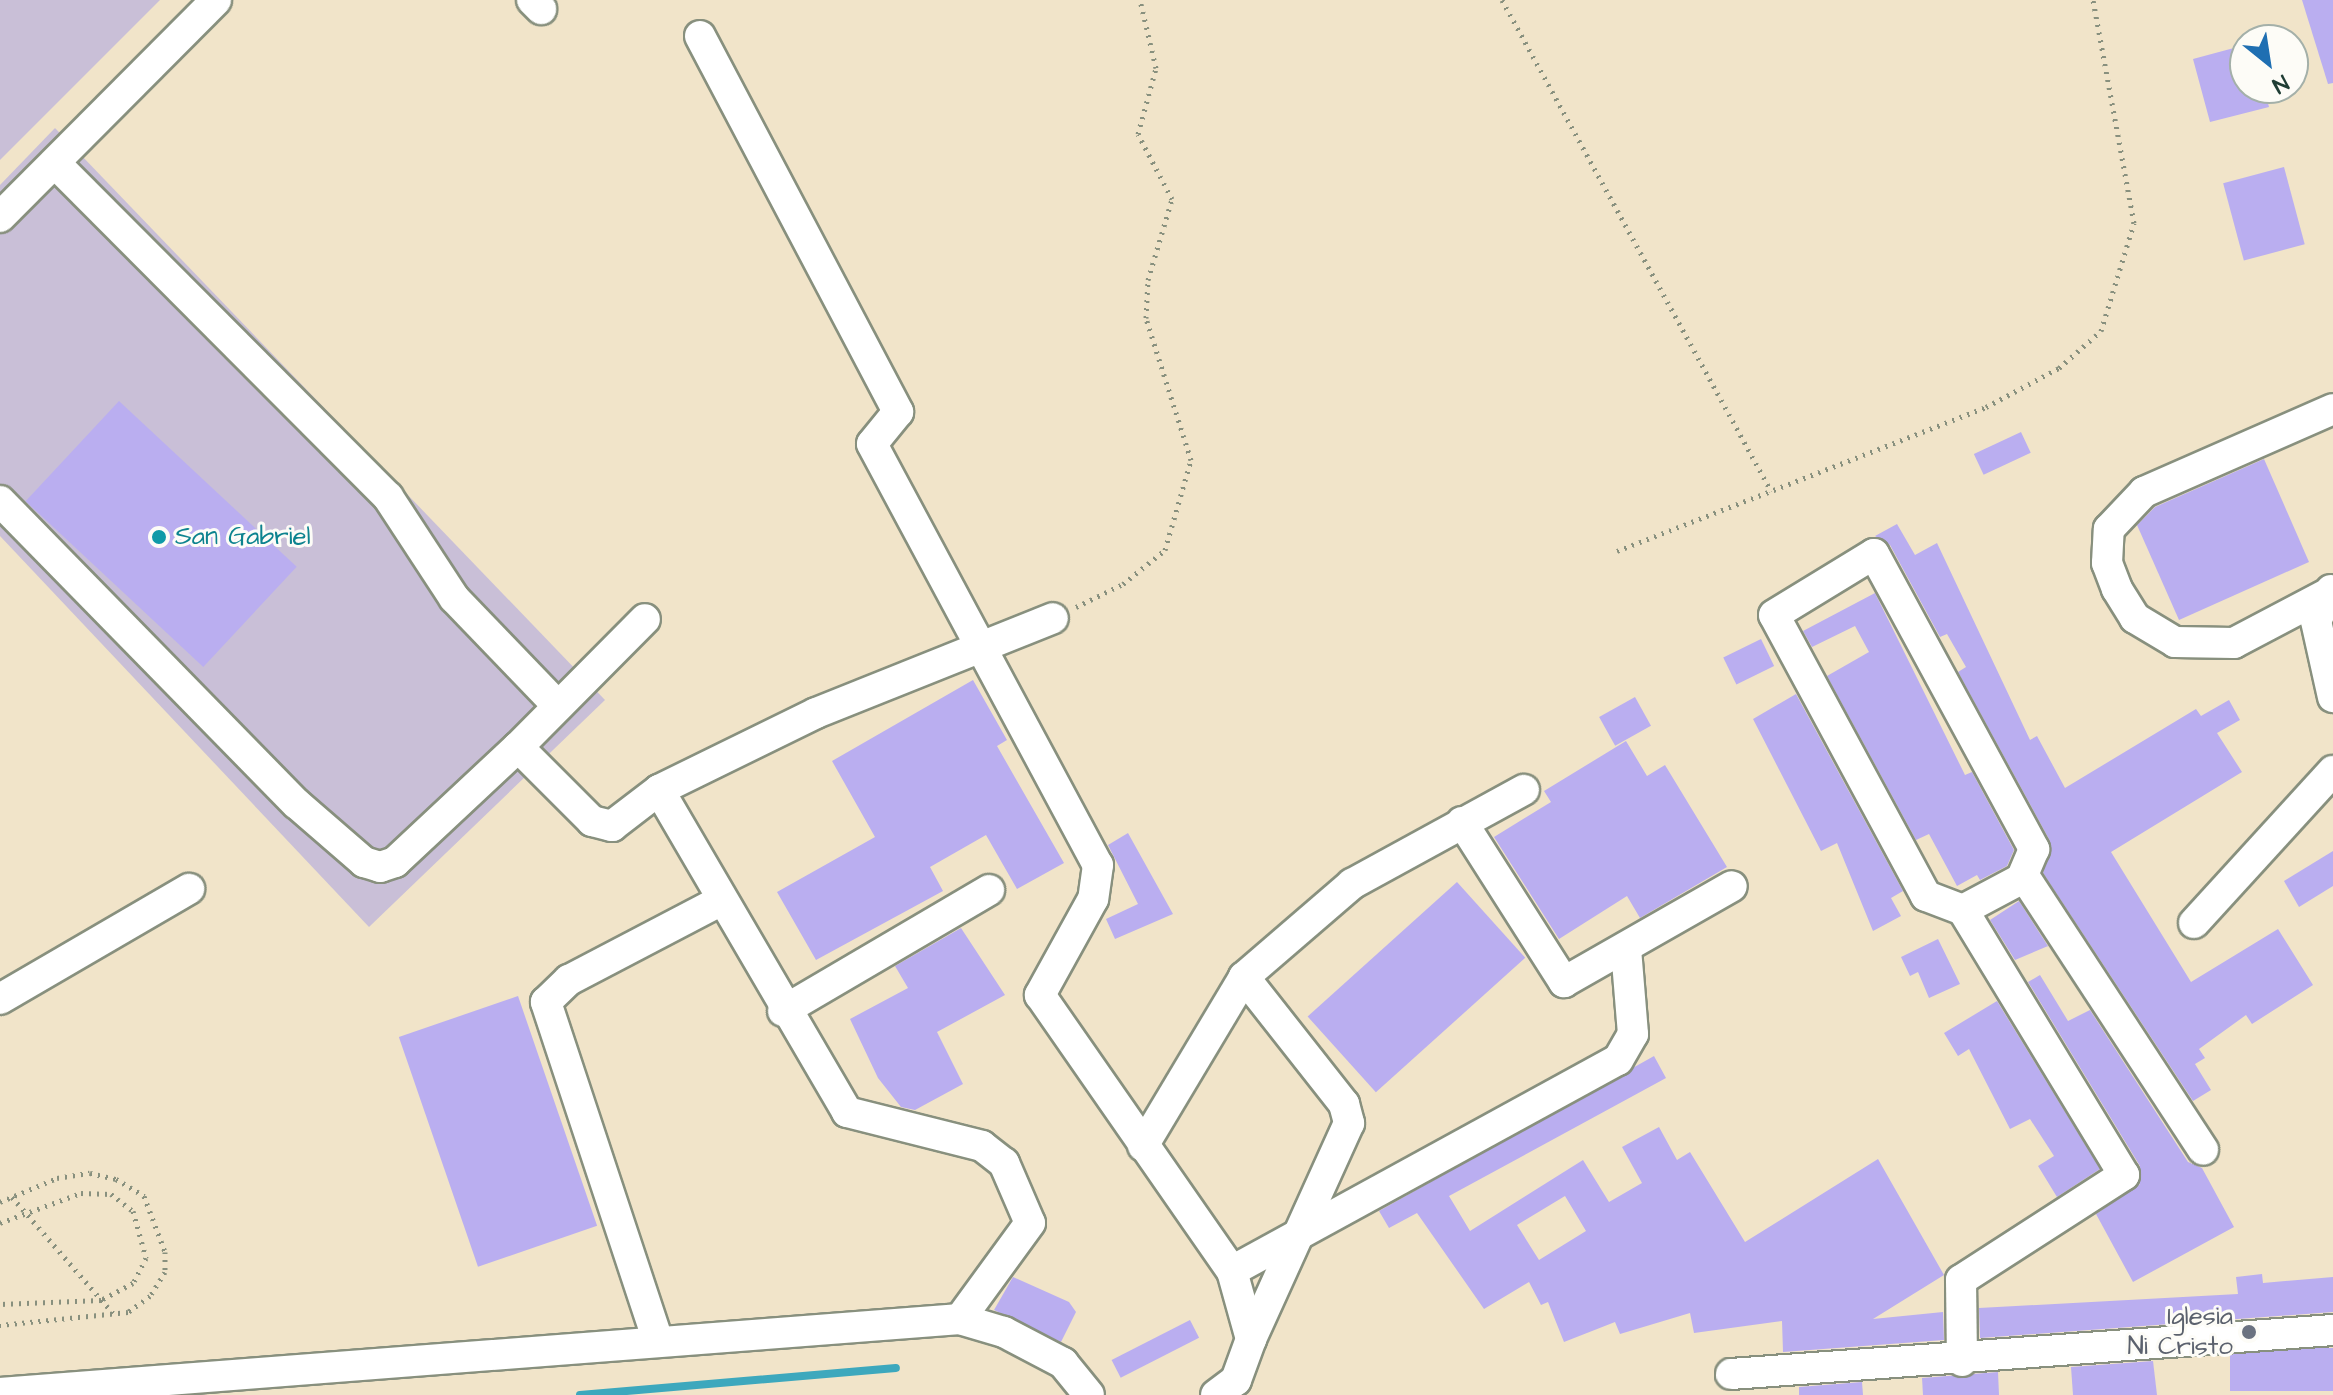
<!DOCTYPE html>
<html>
<head>
<meta charset="utf-8">
<style>
  body { margin:0 }
  #map { position:relative; width:2333px; height:1395px; overflow:hidden; background:#f1e4c9; font-family:"Architects Daughter",sans-serif }
  div>[style] { position:absolute }
  .industrial>* { inset:0; background:#c9bfd7 }
  .stream>* { height:8px; margin:-4px; padding:0 4px; transform-origin:4px; border-radius:4px; background:#3da8bd }
  .building>* { inset:0; background:#baaef0; transform-origin:0 0 }
  .path>* { height:5px; margin-top:-2.5px; transform-origin:0; background:repeating-linear-gradient(90deg,#88907e 0 2px,transparent 0 8px) }
  .roads { filter:drop-shadow(2px 0 #88907e) drop-shadow(-2px 0 #88907e) drop-shadow(0 2px #88907e) drop-shadow(0 -2px #88907e) }
  .minor>* { height:30px; margin:-15px; padding:0 15px; transform-origin:15px; border-radius:15px; background:#fff }
  .dots>* { width:22px; height:22px; translate:-50% -50%; box-sizing:border-box; border:4px solid #fdfcf7; border-radius:50% }
  span { translate:-50% -50%; white-space:nowrap; text-align:center; line-height:1.15; -webkit-text-stroke:6px #fdfcf7; paint-order:stroke }
  .culture-label { font-size:26px; color:#0d838f }
  .left { translate:0 -50%; text-align:left }
  .worship-label { font-size:26px; color:#5b616d }
  .right { translate:-100% -50%; text-align:right }
  .north { position:absolute; left:2229px; top:24px; width:80px; height:80px; box-sizing:border-box; background:#fdfcf7; border:2px solid #a4b0a9; border-radius:50%; rotate:150deg; font-size:22px; font-weight:700; line-height:32px; text-align:center; color:#1f3d34 }
  .north::after { content:''; display:block; margin:auto; width:28px; height:36px; background:#1f6fb2; clip-path:polygon(50% 0,100% 100%,50% 72%,0 100%) }
</style>
</head>
<body>
<div id="map">
  <div class="industrial">
    <i style="clip-path:polygon(0 0,160px 0,0 160px)"></i>
    <i style="clip-path:polygon(55px 128px,605px 700px,369px 927px,0 536px,0 185px)"></i>
  </div>
  <div class="stream">
    <i style="left:580px;top:1395px;width:317px;rotate:-4.9deg"></i>
  </div>
  <div class="building">
    <i style="clip-path:polygon(2302px 0,2333px 0,2333px 83px,2328px 84px)"></i>
    <i style="clip-path:polygon(2245px 45px,2245px 88px,2264px 88px,2269px 107px,2210px 122px,2193px 59px)"></i>
    <i style="left:2284px;top:167px;width:80px;height:63px;rotate:75deg"></i>
    <i style="left:119px;top:401px;width:243px;height:137px;rotate:43deg"></i>
    <i style="left:2021px;top:432px;width:23px;height:52px;rotate:65deg"></i>
    <i style="clip-path:polygon(2264px 459px,2309px 562px,2179px 620px,2137px 525px,2155px 507px)"></i>
    <i style="clip-path:polygon(1897px 524px,1915px 555px,1937px 543px,2030px 740px,2037px 736px,2065px 788px,2196px 709px,2201px 716px,2229px 700px,2240px 720px,2217px 733px,2242px 772px,2111px 852px,2191px 982px,2278px 929px,2313px 985px,2252px 1024px,2246px 1015px,2199px 1049px,2205px 1058px,2195px 1064px,2211px 1090px,2193px 1101px,2043px 873px,2050px 841px,1958px 672px,1966px 667px,1947px 634px,1940px 637px,1890px 545px,1875px 536px)"></i>
    <i style="clip-path:polygon(1875px 593px,1965px 775px,1972px 772px,2014px 850px,2007px 866px,1980px 880px,1977px 875px,1957px 886px,1929px 834px,1916px 840px,1827px 676px,1869px 652px,1855px 626px,1812px 647px,1803px 631px)"></i>
    <i style="left:1761px;top:639px;width:30px;height:42px;rotate:64deg"></i>
    <i style="clip-path:polygon(973px 680px,1007px 740px,997px 746px,1064px 863px,1017px 889px,986px 835px,930px 867px,943px 891px,816px 960px,777px 892px,875px 837px,832px 761px)"></i>
    <i style="clip-path:polygon(1796px 694px,1903px 891px,1891px 898px,1901px 916px,1873px 931px,1837px 843px,1821px 851px,1753px 719px)"></i>
    <i style="left:1635px;top:697px;width:33px;height:41px;rotate:61deg"></i>
    <i style="clip-path:polygon(1626px 741px,1647px 776px,1665px 765px,1727px 867px,1640px 918px,1627px 896px,1559px 939px,1494px 837px,1551px 802px,1544px 791px)"></i>
    <i style="clip-path:polygon(1128px 833px,1173px 914px,1115px 939px,1106px 919px,1138px 904px,1108px 845px)"></i>
    <i style="clip-path:polygon(2333px 851px,2333px 886px,2299px 907px,2284px 881px)"></i>
    <i style="left:1457px;top:882px;width:102px;height:201px;rotate:48deg"></i>
    <i style="clip-path:polygon(2019px 901px,2066px 974px,2048px 946px,2015px 960px,1990px 920px)"></i>
    <i style="clip-path:polygon(961px 928px,1005px 995px,937px 1032px,963px 1084px,915px 1110px,901px 1107px,878px 1078px,850px 1019px,908px 988px,895px 966px)"></i>
    <i style="clip-path:polygon(1938px 939px,1960px 984px,1929px 998px,1918px 972px,1910px 976px,1901px 957px)"></i>
    <i style="clip-path:polygon(2040px 975px,2068px 1021px,2090px 1010px,2188px 1162px,2202px 1168px,2234px 1227px,2133px 1282px,2096px 1214px,2140px 1184px,2140px 1166px,2028px 982px)"></i>
    <i style="left:518px;top:996px;width:243px;height:126px;rotate:71deg"></i>
    <i style="clip-path:polygon(1997px 1001px,2100px 1169px,2057px 1197px,2038px 1166px,2054px 1156px,2030px 1119px,2010px 1129px,1969px 1049px,1958px 1056px,1944px 1033px)"></i>
    <i style="clip-path:polygon(evenodd,1654px 1056px,1666px 1078px,1449px 1196px,1470px 1231px,1583px 1160px,1609px 1202px,1642px 1183px,1622px 1147px,1659px 1127px,1677px 1160px,1690px 1152px,1745px 1242px,1878px 1159px,1944px 1275px,1873px 1319px,1943px 1312px,1944px 1340px,1783px 1352px,1782px 1321px,1694px 1333px,1690px 1313px,1620px 1334px,1615px 1322px,1564px 1342px,1548px 1302px,1541px 1305px,1529px 1282px,1484px 1309px,1417px 1213px,1389px 1228px,1379px 1211px,1654px 1056px,1565px 1196px,1586px 1231px,1539px 1260px,1517px 1225px,1565px 1196px)"></i>
    <i style="clip-path:polygon(2262px 1274px,2263px 1283px,2333px 1277px,2333px 1312px,1980px 1338px,1979px 1308px,2238px 1294px,2236px 1277px)"></i>
    <i style="clip-path:polygon(1013px 1277px,1069px 1302px,1076px 1312px,1061px 1342px,994px 1310px)"></i>
    <i style="left:1190px;top:1320px;width:20px;height:88px;rotate:63deg"></i>
    <i style="left:2333px;top:1348px;width:43px;height:103px;rotate:90deg"></i>
    <i style="clip-path:polygon(2153px 1361px,2157px 1395px,2073px 1395px,2071px 1367px)"></i>
    <i style="clip-path:polygon(1998px 1372px,1999px 1395px,1923px 1395px,1922px 1378px)"></i>
    <i style="clip-path:polygon(1862px 1382px,1863px 1395px,1799px 1395px,1799px 1387px)"></i>
  </div>
  <div class="path">
    <i style="left:1502px;top:0;width:560px;rotate:61.28deg"></i>
    <i style="left:1617px;top:551px;width:396px;rotate:-21.3deg"></i>
    <i style="left:1986px;top:407px;width:83px;rotate:-28.1deg"></i>
    <i style="left:2059px;top:368px;width:56px;rotate:-41.4deg"></i>
    <i style="left:2101px;top:331px;width:113px;rotate:-73deg"></i>
    <i style="left:2134px;top:223px;width:227px;rotate:-100.4deg"></i>
    <i style="left:1076px;top:607px;width:52px;rotate:-26.1deg"></i>
    <i style="left:1123px;top:584px;width:54px;rotate:-39deg"></i>
    <i style="left:1165px;top:550px;width:94px;rotate:-73.9deg"></i>
    <i style="left:1191px;top:460px;width:149px;rotate:-107.6deg"></i>
    <i style="left:1146px;top:318px;width:38px;rotate:-87deg"></i>
    <i style="left:1148px;top:280px;width:84px;rotate:-73.5deg"></i>
    <i style="left:1172px;top:199px;width:73px;rotate:-117.6deg"></i>
    <i style="left:1138px;top:134px;width:68px;rotate:-74.7deg"></i>
    <i style="left:1156px;top:68px;width:70px;rotate:-103.2deg"></i>
    <i style="left:12px;top:1197px;width:154px;rotate:49deg"></i>
    <i style="left:0;top:1202px;width:62px;rotate:-22.8deg"></i>
    <i style="left:57px;top:1178px;width:33px;rotate:-9deg"></i>
    <i style="left:90px;top:1173px;width:27px;rotate:13deg"></i>
    <i style="left:116px;top:1179px;width:33px;rotate:31deg"></i>
    <i style="left:144px;top:1196px;width:60px;rotate:69.4deg"></i>
    <i style="left:165px;top:1252px;width:20px;rotate:90deg"></i>
    <i style="left:165px;top:1272px;width:28px;rotate:122deg"></i>
    <i style="left:150px;top:1296px;width:27px;rotate:144deg"></i>
    <i style="left:128px;top:1312px;width:129px;rotate:174.2deg"></i>
    <i style="left:0;top:1223px;width:86px;rotate:-20.3deg"></i>
    <i style="left:81px;top:1193px;width:30px;rotate:2deg"></i>
    <i style="left:111px;top:1194px;width:28px;rotate:38deg"></i>
    <i style="left:133px;top:1211px;width:49px;rotate:74.5deg"></i>
    <i style="left:146px;top:1258px;width:28px;rotate:117deg"></i>
    <i style="left:133px;top:1283px;width:36px;rotate:152deg"></i>
    <i style="left:101px;top:1300px;width:101px;rotate:177.7deg"></i>
  </div>
  <div class="roads">
    <div class="minor">
      <i style="left:532px;top:0;width:13px;rotate:45deg"></i>
      <i style="left:700px;top:36px;width:425px;rotate:62.2deg"></i>
      <i style="left:898px;top:412px;width:41px;rotate:129.1deg"></i>
      <i style="left:872px;top:444px;width:478px;rotate:61.8deg"></i>
      <i style="left:1098px;top:865px;width:34px;rotate:98deg"></i>
      <i style="left:1093px;top:899px;width:110px;rotate:118.9deg"></i>
      <i style="left:1040px;top:995px;width:336px;rotate:55.2deg"></i>
      <i style="left:1232px;top:1271px;width:71px;rotate:74.4deg"></i>
      <i style="left:1251px;top:1339px;width:44px;rotate:110.1deg"></i>
      <i style="left:1236px;top:1380px;width:25px;rotate:143deg"></i>
      <i style="left:55px;top:163px;width:472px;rotate:45.1deg"></i>
      <i style="left:388px;top:497px;width:121px;rotate:56.8deg"></i>
      <i style="left:454px;top:598px;width:150px;rotate:46.1deg"></i>
      <i style="left:0;top:217px;width:306px;rotate:-45.1deg"></i>
      <i style="left:0;top:501px;width:424px;rotate:45.6deg"></i>
      <i style="left:297px;top:804px;width:89px;rotate:40.9deg"></i>
      <i style="left:364px;top:862px;width:17px;rotate:17deg"></i>
      <i style="left:380px;top:867px;width:16px;rotate:-18deg"></i>
      <i style="left:395px;top:862px;width:168px;rotate:-43.1deg"></i>
      <i style="left:518px;top:747px;width:180px;rotate:-45.2deg"></i>
      <i style="left:1874px;top:554px;width:336px;rotate:61.5deg"></i>
      <i style="left:2034px;top:849px;width:33px;rotate:113deg"></i>
      <i style="left:2021px;top:879px;width:66px;rotate:151.9deg"></i>
      <i style="left:1963px;top:910px;width:40px;rotate:-159deg"></i>
      <i style="left:1926px;top:896px;width:319px;rotate:-118.4deg"></i>
      <i style="left:1774px;top:615px;width:117px;rotate:-31.4deg"></i>
      <i style="left:2331px;top:590px;width:34px;rotate:116deg"></i>
      <i style="left:2316px;top:621px;width:78px;rotate:77.4deg"></i>
      <i style="left:2325px;top:595px;width:103px;rotate:152.2deg"></i>
      <i style="left:2234px;top:643px;width:59px;rotate:-179deg"></i>
      <i style="left:2175px;top:642px;width:47px;rotate:-149deg"></i>
      <i style="left:2135px;top:618px;width:34px;rotate:-122deg"></i>
      <i style="left:2117px;top:589px;width:28px;rotate:-111deg"></i>
      <i style="left:2107px;top:563px;width:34px;rotate:-87deg"></i>
      <i style="left:2109px;top:529px;width:51px;rotate:-46.6deg"></i>
      <i style="left:2144px;top:492px;width:206px;rotate:-23.7deg"></i>
      <i style="left:518px;top:747px;width:105px;rotate:45deg"></i>
      <i style="left:592px;top:821px;width:21px;rotate:14deg"></i>
      <i style="left:612px;top:826px;width:59px;rotate:-37.5deg"></i>
      <i style="left:659px;top:790px;width:175px;rotate:-26.1deg"></i>
      <i style="left:816px;top:713px;width:255px;rotate:-21.8deg"></i>
      <i style="left:659px;top:790px;width:373px;rotate:59.7deg"></i>
      <i style="left:847px;top:1112px;width:139px;rotate:14.1deg"></i>
      <i style="left:982px;top:1146px;width:28px;rotate:38deg"></i>
      <i style="left:1004px;top:1163px;width:65px;rotate:66.6deg"></i>
      <i style="left:1030px;top:1223px;width:119px;rotate:126.1deg"></i>
      <i style="left:1462px;top:822px;width:190px;rotate:57.5deg"></i>
      <i style="left:1564px;top:982px;width:193px;rotate:-29.7deg"></i>
      <i style="left:2024px;top:876px;width:327px;rotate:56.8deg"></i>
      <i style="left:2194px;top:923px;width:206px;rotate:-47.6deg"></i>
      <i style="left:1244px;top:977px;width:162px;rotate:51.8deg"></i>
      <i style="left:1344px;top:1104px;width:20px;rotate:75deg"></i>
      <i style="left:1349px;top:1123px;width:237px;rotate:114.4deg"></i>
      <i style="left:0;top:999px;width:219px;rotate:-30.2deg"></i>
      <i style="left:783px;top:1011px;width:239px;rotate:-30.4deg"></i>
      <i style="left:1143px;top:1146px;width:197px;rotate:-59.1deg"></i>
      <i style="left:1244px;top:977px;width:143px;rotate:-40.7deg"></i>
      <i style="left:1352px;top:884px;width:196px;rotate:-28.7deg"></i>
      <i style="left:1232px;top:1271px;width:440px;rotate:-28.7deg"></i>
      <i style="left:1618px;top:1060px;width:30px;rotate:-60deg"></i>
      <i style="left:1633px;top:1034px;width:85px;rotate:-94.7deg"></i>
      <i style="left:658px;top:1341px;width:357px;rotate:-108.3deg"></i>
      <i style="left:546px;top:1002px;width:32px;rotate:-44deg"></i>
      <i style="left:569px;top:980px;width:170px;rotate:-27.6deg"></i>
      <i style="left:1962px;top:1361px;width:81px;rotate:-90.7deg"></i>
      <i style="left:1961px;top:1280px;width:194px;rotate:-32.8deg"></i>
      <i style="left:2124px;top:1175px;width:310px;rotate:-121.3deg"></i>
      <i style="left:1731px;top:1374px;width:604px;rotate:-4.18deg"></i>
      <i style="left:0;top:1393px;width:963px;rotate:-4.41deg"></i>
      <i style="left:960px;top:1319px;width:46px;rotate:16.5deg"></i>
      <i style="left:1004px;top:1332px;width:67px;rotate:27.7deg"></i>
      <i style="left:1063px;top:1363px;width:41px;rotate:50.9deg"></i>
    </div>
  </div>
  <div class="dots">
    <i style="left:159px;top:537px;background:#0f9aa8"></i>
    <i style="left:2249px;top:1332px;background:#6b7280"></i>
  </div>
  <div class="culture-label">
    <span class="left" style="left:175px;top:537px">San Gabriel</span>
  </div>
  <div class="worship-label">
    <span class="right" style="left:2233px;top:1332px">Iglesia<br>Ni Cristo</span>
  </div>
  <div class="north">N</div>
</div>
</body>
</html>
